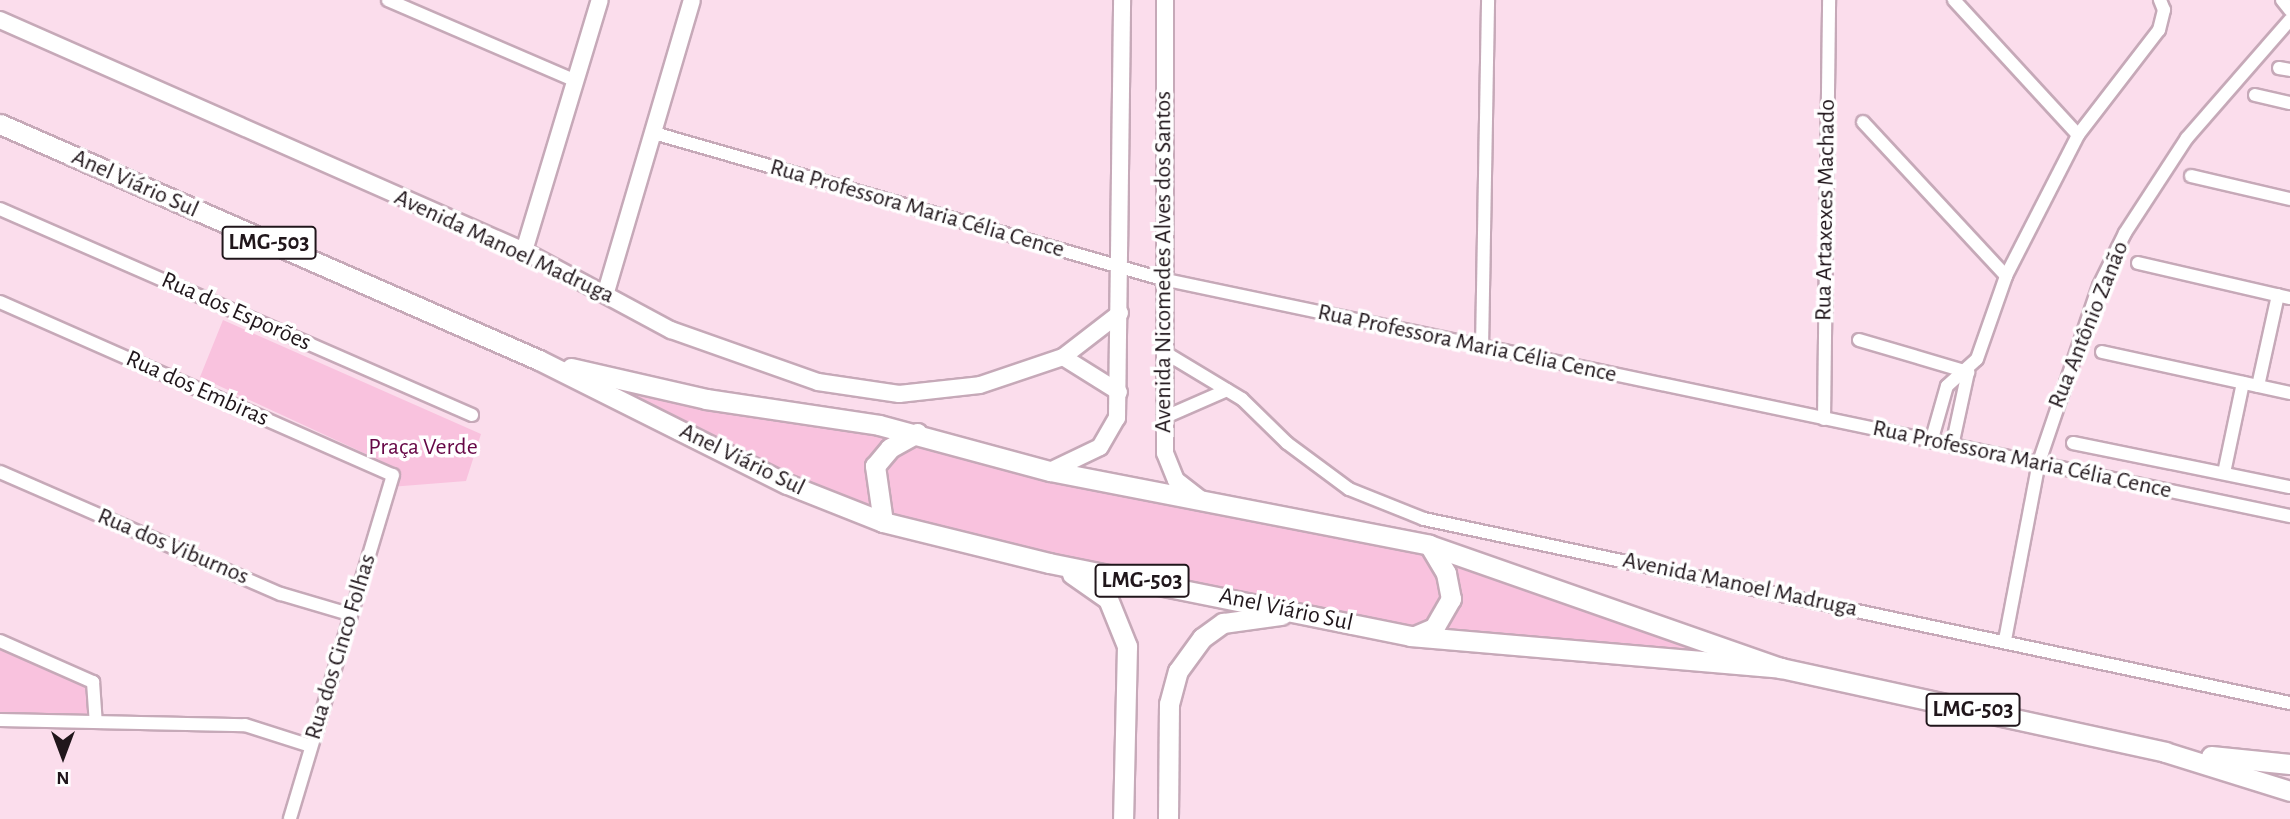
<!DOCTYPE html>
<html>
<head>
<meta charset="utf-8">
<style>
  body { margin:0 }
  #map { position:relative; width:2290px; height:819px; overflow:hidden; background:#fbddec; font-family:"Alegreya Sans",sans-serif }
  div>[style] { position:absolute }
  .green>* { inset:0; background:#f9c2de }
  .roads { filter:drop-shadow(2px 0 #c6a9b8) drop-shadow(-2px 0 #c6a9b8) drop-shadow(0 2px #c6a9b8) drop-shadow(0 -2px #c6a9b8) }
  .street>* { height:12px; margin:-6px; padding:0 6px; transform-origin:6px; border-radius:6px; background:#fff }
  .secondary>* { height:16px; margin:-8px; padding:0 8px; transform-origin:8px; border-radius:8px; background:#fff }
  .primary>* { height:19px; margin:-9.5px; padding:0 9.5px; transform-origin:9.5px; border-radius:9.5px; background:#fff }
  span { translate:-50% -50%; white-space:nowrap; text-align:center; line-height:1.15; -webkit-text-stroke:7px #fff; paint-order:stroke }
  .shield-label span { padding:2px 5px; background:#fff; border:2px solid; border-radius:5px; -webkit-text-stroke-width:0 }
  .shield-label { font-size:23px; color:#20161b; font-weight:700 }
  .street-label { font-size:24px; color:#20161b }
  .park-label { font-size:24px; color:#660746 }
  .north { position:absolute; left:28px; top:721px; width:70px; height:70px; -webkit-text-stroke:5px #fff; paint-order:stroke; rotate:180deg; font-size:19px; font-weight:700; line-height:28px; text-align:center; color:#20161b }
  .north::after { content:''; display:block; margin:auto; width:24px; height:32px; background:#20161b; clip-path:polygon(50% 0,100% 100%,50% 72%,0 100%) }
</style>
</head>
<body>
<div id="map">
  <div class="green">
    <i style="clip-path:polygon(223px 320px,481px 434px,466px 481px,390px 487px,390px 467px,381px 461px,200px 377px)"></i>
    <i style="clip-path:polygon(539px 360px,1429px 545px,1781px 668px,1410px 636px,883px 522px)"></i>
    <i style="clip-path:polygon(0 641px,93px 682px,96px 721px,0 720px)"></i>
  </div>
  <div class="roads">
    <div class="street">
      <i style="left:388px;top:0;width:205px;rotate:23.3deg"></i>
      <i style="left:1954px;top:0;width:183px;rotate:47.4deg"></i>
      <i style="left:2282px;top:0;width:13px;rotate:51deg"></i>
      <i style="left:2279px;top:68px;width:11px;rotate:10deg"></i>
      <i style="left:2255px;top:95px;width:36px;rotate:13deg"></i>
      <i style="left:1863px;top:122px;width:210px;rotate:47.1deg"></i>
      <i style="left:654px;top:133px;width:529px;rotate:16.03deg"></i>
      <i style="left:1162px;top:279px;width:1153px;rotate:11.87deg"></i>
      <i style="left:2191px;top:176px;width:102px;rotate:13.1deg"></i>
      <i style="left:0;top:209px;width:515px;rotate:23.58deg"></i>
      <i style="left:2138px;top:263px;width:156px;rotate:13deg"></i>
      <i style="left:0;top:302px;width:429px;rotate:23.8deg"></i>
      <i style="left:393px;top:475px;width:359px;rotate:106.7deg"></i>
      <i style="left:1859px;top:340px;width:114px;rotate:16.4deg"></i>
      <i style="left:1482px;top:348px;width:348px;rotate:-89deg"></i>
      <i style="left:1164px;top:352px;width:91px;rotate:31.1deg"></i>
      <i style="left:1242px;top:399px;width:63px;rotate:44.4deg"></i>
      <i style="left:1287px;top:443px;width:77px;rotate:36.6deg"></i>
      <i style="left:1349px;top:489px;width:81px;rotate:21.8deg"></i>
      <i style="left:1424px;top:519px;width:885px;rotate:12deg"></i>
      <i style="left:2102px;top:352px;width:192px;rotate:12.3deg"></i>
      <i style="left:2258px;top:386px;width:93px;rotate:-77.6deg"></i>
      <i style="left:1163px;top:418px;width:70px;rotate:-23.6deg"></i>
      <i style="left:1824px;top:419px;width:419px;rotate:-89.3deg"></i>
      <i style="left:1931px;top:442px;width:58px;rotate:-74.1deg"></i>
      <i style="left:1947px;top:386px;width:40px;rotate:-42deg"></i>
      <i style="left:1977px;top:359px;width:88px;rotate:-70.7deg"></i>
      <i style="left:2006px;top:276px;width:158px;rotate:-62.9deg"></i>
      <i style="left:2078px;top:135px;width:133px;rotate:-52.4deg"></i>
      <i style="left:2159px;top:30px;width:21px;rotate:-76deg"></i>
      <i style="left:2164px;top:10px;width:11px;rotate:-112deg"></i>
      <i style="left:2073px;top:443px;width:221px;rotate:11.5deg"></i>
      <i style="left:1952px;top:446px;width:76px;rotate:-77.8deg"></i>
      <i style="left:0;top:472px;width:306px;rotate:23.5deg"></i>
      <i style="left:281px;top:594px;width:71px;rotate:16.4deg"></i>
      <i style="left:2224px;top:473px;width:92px;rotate:-78.1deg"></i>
      <i style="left:2005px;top:640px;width:181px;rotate:-79.2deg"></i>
      <i style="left:2039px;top:462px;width:186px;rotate:-71.2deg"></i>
      <i style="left:2099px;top:286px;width:59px;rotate:-63.9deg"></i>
      <i style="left:2125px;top:233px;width:113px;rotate:-56.9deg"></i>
      <i style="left:2187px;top:138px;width:157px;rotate:-48.9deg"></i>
      <i style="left:0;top:641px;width:102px;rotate:23.8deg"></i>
      <i style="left:93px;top:682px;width:39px;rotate:86deg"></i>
      <i style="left:0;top:720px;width:245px;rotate:1.2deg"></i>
      <i style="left:245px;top:725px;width:69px;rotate:17.7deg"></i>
    </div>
    <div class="secondary">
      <i style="left:1165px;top:0;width:453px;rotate:90deg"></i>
      <i style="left:1165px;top:453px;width:29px;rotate:68deg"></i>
      <i style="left:1176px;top:480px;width:33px;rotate:38deg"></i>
      <i style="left:0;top:20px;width:573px;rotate:23.79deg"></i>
      <i style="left:524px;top:251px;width:167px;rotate:28.3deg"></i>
      <i style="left:671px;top:330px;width:156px;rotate:19.5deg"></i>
      <i style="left:818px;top:382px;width:82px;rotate:8.4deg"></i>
      <i style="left:899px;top:394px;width:81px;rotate:-6.3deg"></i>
      <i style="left:980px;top:385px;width:88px;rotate:-18.6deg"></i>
      <i style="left:1063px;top:357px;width:72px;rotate:-37.7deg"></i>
      <i style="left:524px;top:251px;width:262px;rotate:-73.2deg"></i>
      <i style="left:606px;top:292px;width:304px;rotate:-73.6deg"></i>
      <i style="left:1063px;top:357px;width:66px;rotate:32deg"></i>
      <i style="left:1050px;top:471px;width:55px;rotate:-25.6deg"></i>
      <i style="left:1100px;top:447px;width:34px;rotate:-60deg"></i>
      <i style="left:1117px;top:418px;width:418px;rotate:-89.3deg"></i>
    </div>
    <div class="primary">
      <i style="left:0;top:124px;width:588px;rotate:23.65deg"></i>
      <i style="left:539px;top:360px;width:277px;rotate:26.6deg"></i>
      <i style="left:787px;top:484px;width:103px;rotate:21.6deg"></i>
      <i style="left:883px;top:522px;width:171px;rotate:13.9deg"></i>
      <i style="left:1049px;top:563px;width:368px;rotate:11.4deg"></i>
      <i style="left:1410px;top:636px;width:372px;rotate:4.9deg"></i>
      <i style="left:571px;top:368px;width:139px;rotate:12.9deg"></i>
      <i style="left:706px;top:399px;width:175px;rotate:8.5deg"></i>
      <i style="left:879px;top:425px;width:177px;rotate:15.1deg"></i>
      <i style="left:1050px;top:471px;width:386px;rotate:11deg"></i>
      <i style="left:1429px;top:545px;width:373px;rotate:19.3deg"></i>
      <i style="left:1781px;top:668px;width:393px;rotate:12.3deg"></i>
      <i style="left:2165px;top:752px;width:131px;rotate:17.3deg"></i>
      <i style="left:883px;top:522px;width:57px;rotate:-98.1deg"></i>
      <i style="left:875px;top:466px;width:23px;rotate:-50deg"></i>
      <i style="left:890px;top:448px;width:31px;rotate:-29deg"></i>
      <i style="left:1072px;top:574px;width:44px;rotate:34.8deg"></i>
      <i style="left:1108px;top:599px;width:51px;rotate:68deg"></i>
      <i style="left:1127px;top:646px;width:173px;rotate:91.3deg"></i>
      <i style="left:1415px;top:636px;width:21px;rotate:-23deg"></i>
      <i style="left:1434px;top:628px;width:34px;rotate:-60deg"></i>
      <i style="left:1451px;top:599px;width:26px;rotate:-101deg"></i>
      <i style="left:1446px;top:573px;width:33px;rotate:-121deg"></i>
      <i style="left:2211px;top:756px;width:79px;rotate:5.8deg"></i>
      <i style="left:1168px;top:819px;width:115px;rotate:-89.5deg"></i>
      <i style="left:1169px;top:704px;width:34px;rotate:-75deg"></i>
      <i style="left:1178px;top:671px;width:41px;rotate:-54deg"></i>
      <i style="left:1202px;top:638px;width:26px;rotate:-36deg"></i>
      <i style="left:1223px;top:623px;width:59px;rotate:-7.9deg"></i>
    </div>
  </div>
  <div class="shield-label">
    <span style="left:269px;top:243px">LMG-503</span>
    <span style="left:1142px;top:581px">LMG-503</span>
    <span style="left:1973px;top:710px">LMG-503</span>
  </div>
  <div class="street-label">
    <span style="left:135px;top:184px;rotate:24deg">Anel Viário Sul</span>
    <span style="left:917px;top:209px;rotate:16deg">Rua Professora Maria Célia Cence</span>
    <span style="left:1826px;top:210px;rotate:-89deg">Rua Artaxexes Machado</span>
    <span style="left:504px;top:247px;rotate:25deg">Avenida Manoel Madruga</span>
    <span style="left:1164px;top:262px;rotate:-90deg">Avenida Nicomedes Alves dos Santos</span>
    <span style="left:236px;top:312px;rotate:24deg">Rua dos Esporões</span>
    <span style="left:2089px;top:325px;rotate:-68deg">Rua Antônio Zanão</span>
    <span style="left:1467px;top:344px;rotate:12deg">Rua Professora Maria Célia Cence</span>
    <span style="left:197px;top:389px;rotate:24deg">Rua dos Embiras</span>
    <span style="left:742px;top:460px;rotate:26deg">Anel Viário Sul</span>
    <span style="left:2022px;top:460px;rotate:12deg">Rua Professora Maria Célia Cence</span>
    <span style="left:173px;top:547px;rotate:23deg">Rua dos Viburnos</span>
    <span style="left:1740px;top:585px;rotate:12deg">Avenida Manoel Madruga</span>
    <span style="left:1286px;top:610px;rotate:12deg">Anel Viário Sul</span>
    <span style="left:341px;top:647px;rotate:-73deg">Rua dos Cinco Folhas</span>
  </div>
  <div class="park-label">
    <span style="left:423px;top:448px">Praça Verde</span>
  </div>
  <div class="north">N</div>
</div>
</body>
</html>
